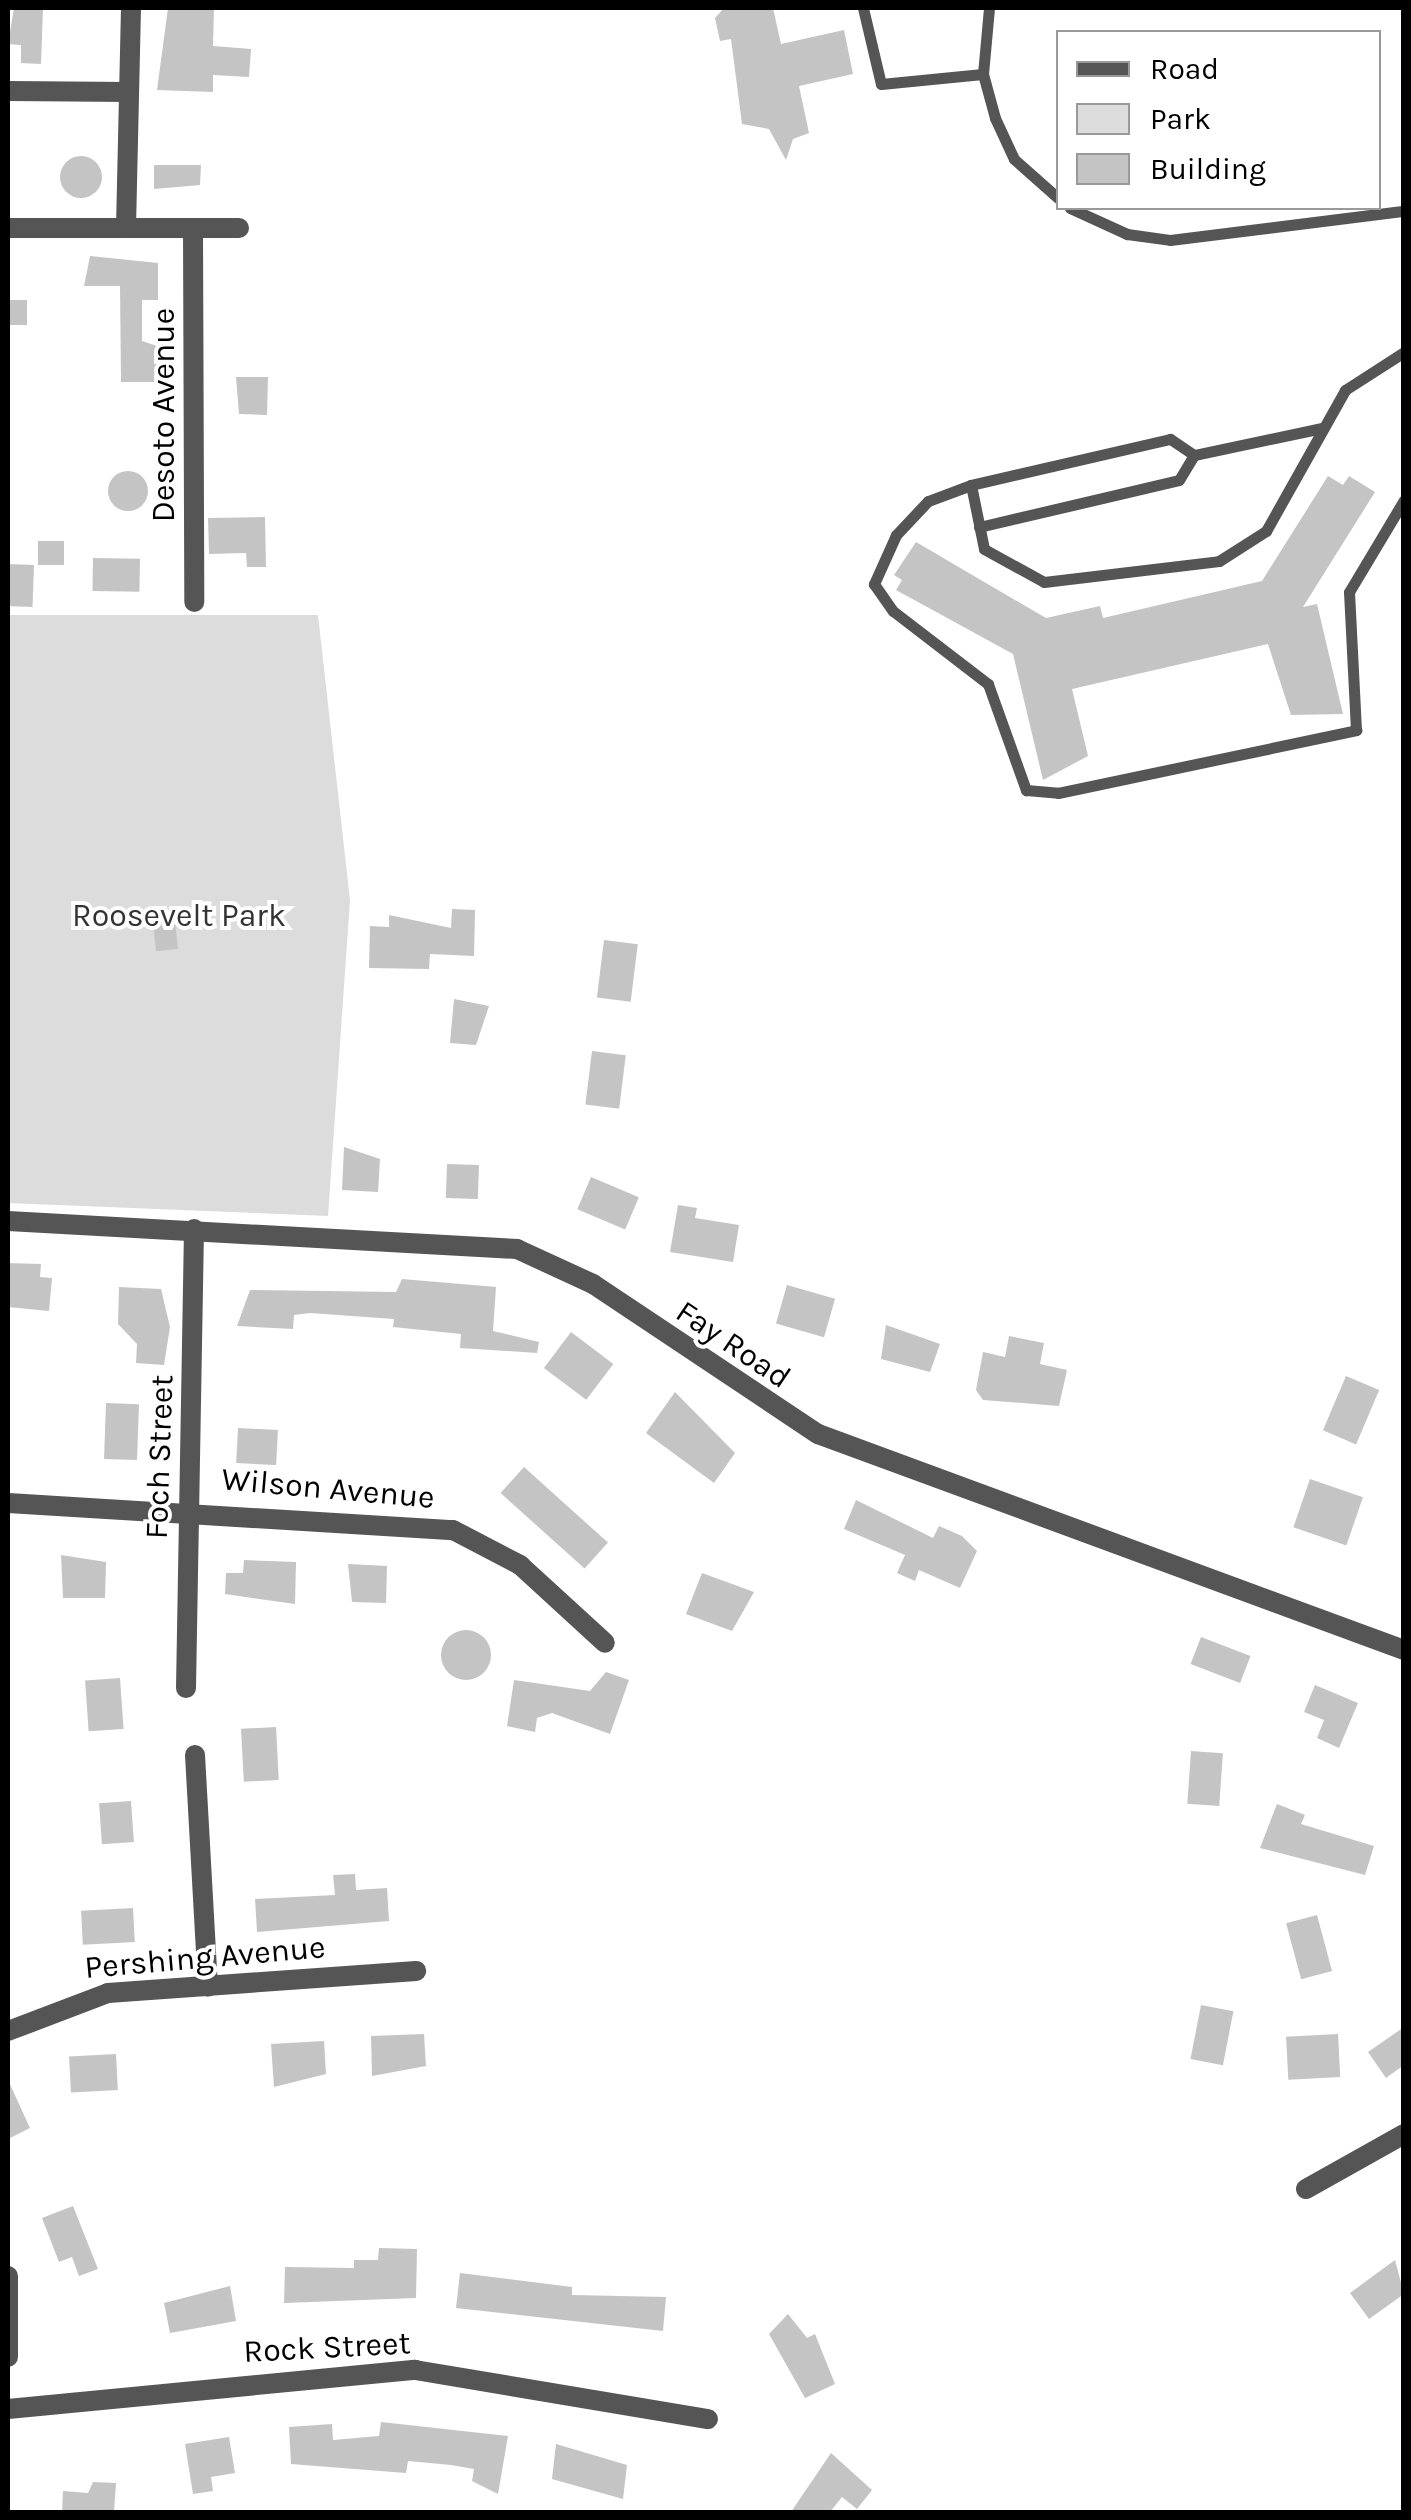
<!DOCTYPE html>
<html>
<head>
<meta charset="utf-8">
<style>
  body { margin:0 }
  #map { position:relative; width:1411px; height:2520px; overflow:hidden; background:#fff; font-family:Karla,sans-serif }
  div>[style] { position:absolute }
  .green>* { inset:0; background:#dcdcdc }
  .building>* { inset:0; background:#c4c4c4; transform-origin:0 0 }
  .round { border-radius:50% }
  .service>* { height:11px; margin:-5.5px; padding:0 5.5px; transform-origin:5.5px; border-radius:5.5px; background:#555 }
  .minor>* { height:20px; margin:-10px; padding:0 10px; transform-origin:10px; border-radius:10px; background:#555 }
  .tertiary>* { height:20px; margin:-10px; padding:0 10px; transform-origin:10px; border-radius:10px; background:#555 }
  span { translate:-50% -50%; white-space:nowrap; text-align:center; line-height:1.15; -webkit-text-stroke:8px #fff; paint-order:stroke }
  .street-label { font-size:32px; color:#000 }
  .park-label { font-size:32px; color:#333 }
  .frame { position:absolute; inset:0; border:10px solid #000; pointer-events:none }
  .legend { position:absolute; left:1056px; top:30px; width:325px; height:180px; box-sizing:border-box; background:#fff; border:2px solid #999; margin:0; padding:12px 18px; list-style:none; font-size:30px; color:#000 }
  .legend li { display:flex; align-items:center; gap:20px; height:50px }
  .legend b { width:50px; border:2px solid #999 }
</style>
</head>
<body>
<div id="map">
  <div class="green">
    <i style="clip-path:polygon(8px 615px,318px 615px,350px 900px,328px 1216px,8px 1203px)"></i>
  </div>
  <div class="building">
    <i style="clip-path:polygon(14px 8px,43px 9px,41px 64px,21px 63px,21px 45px,8px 44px)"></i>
    <i style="clip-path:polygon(168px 8px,214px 8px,213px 46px,251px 49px,249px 77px,213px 75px,213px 92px,157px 90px)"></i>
    <i style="clip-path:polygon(724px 8px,773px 8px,781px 44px,844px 30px,853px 74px,799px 86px,809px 133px,793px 139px,786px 160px,769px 129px,742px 124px,731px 39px,720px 41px,715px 18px)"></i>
    <i class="round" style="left:60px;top:156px;width:42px;height:42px"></i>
    <i style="clip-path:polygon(154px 165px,201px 165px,200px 185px,154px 189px)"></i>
    <i style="clip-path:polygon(90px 256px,158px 263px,158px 300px,142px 300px,142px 341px,163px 348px,157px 382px,121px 382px,120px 286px,84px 286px)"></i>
    <i style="left:8px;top:300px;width:19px;height:25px"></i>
    <i style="clip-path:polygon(236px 377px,268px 377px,267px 415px,239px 414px)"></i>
    <i class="round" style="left:108px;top:471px;width:40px;height:40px"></i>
    <i style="clip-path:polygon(1328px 476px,1343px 485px,1349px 476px,1375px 492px,1303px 607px,1317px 604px,1343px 714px,1291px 715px,1268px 644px,1072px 689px,1088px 756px,1043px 780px,1013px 654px,896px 590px,902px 580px,894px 575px,916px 542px,1046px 618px,1100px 606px,1103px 618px,1262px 581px)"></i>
    <i style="clip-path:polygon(265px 517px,266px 567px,247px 567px,246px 553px,209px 554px,208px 518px)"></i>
    <i style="left:38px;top:541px;width:26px;height:24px"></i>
    <i style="left:93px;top:558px;width:47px;height:33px;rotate:1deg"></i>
    <i style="left:8px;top:564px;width:26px;height:42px;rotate:2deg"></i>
    <i style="clip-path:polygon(452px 909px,475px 910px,474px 956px,430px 954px,429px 969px,369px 968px,370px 926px,389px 927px,389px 915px,451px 928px)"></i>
    <i style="left:175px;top:921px;width:28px;height:22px;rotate:84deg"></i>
    <i style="left:604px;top:940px;width:34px;height:58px;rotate:7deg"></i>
    <i style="clip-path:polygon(454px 999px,489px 1006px,476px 1045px,450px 1043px)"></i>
    <i style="left:592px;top:1051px;width:34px;height:54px;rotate:7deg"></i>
    <i style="clip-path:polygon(344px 1147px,380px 1159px,378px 1192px,342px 1190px)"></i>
    <i style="left:447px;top:1164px;width:32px;height:34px;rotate:2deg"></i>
    <i style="left:591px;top:1177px;width:52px;height:35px;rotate:23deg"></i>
    <i style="clip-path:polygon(678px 1205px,697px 1208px,695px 1218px,739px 1225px,733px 1262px,670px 1252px)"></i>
    <i style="clip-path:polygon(8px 1263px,41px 1264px,40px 1277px,52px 1278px,49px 1311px,8px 1307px)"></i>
    <i style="clip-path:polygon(402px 1279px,496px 1287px,493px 1331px,539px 1342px,537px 1353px,460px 1348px,461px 1334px,393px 1327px,394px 1319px,310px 1313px,294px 1315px,293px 1329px,237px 1326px,250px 1290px,396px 1292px)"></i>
    <i style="left:787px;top:1285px;width:50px;height:40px;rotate:16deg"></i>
    <i style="clip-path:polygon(119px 1287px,161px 1289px,170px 1327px,164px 1365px,136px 1363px,137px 1344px,118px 1324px)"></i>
    <i style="clip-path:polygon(886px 1325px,940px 1344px,930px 1372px,881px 1359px)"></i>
    <i style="left:571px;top:1332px;width:53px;height:45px;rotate:37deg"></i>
    <i style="clip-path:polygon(1009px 1336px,1044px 1343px,1040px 1364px,1067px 1370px,1059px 1406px,983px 1400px,976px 1390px,983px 1352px,1005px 1357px)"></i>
    <i style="left:1346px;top:1376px;width:36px;height:59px;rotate:23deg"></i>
    <i style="clip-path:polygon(675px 1392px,735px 1453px,714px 1483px,646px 1433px)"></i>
    <i style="left:106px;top:1403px;width:33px;height:56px;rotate:2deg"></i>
    <i style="left:238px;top:1428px;width:40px;height:35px;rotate:3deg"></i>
    <i style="left:524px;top:1467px;width:113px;height:35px;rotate:42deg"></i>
    <i style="left:1310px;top:1479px;width:56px;height:51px;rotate:19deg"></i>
    <i style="clip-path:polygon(856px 1500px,933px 1538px,939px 1526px,962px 1536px,977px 1551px,960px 1588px,919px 1570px,915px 1581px,897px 1573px,905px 1555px,844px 1529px)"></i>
    <i style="clip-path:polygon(61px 1555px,106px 1562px,105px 1598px,63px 1598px)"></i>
    <i style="clip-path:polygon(244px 1560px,296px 1562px,295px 1604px,225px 1594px,226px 1573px,243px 1573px)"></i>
    <i style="clip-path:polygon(348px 1564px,387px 1566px,386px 1603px,352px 1602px)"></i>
    <i style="clip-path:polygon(702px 1573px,754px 1592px,732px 1631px,686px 1614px)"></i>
    <i class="round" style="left:441px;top:1630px;width:50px;height:50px"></i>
    <i style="left:1201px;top:1637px;width:53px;height:29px;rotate:21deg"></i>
    <i style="clip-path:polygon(606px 1672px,629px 1680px,610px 1734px,552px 1713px,537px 1718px,535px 1732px,507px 1726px,514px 1680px,590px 1691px)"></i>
    <i style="left:120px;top:1678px;width:51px;height:35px;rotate:86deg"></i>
    <i style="clip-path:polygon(1315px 1685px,1358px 1703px,1339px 1748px,1317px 1738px,1324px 1720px,1304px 1712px)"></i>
    <i style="left:276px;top:1727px;width:53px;height:35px;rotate:87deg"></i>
    <i style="left:1191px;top:1751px;width:32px;height:53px;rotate:4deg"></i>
    <i style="left:131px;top:1801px;width:41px;height:32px;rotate:86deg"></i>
    <i style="clip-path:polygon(1277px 1804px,1305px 1815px,1301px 1824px,1374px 1846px,1365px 1875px,1260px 1848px)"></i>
    <i style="clip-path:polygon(355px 1874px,356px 1890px,387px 1888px,389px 1921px,257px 1932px,255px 1899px,335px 1895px,333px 1875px)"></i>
    <i style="left:133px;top:1908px;width:34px;height:52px;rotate:87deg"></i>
    <i style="left:1317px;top:1915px;width:58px;height:32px;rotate:75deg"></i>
    <i style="left:1201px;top:2005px;width:33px;height:55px;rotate:11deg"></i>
    <i style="clip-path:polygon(1404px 2027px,1404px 2065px,1386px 2078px,1368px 2052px)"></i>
    <i style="clip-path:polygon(424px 2034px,426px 2066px,372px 2076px,371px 2036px)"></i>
    <i style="left:1338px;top:2034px;width:43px;height:52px;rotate:87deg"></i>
    <i style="clip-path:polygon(324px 2041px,326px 2074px,274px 2087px,271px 2044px)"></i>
    <i style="left:116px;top:2054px;width:36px;height:47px;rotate:87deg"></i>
    <i style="clip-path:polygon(8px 2080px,30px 2128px,8px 2139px)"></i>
    <i style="clip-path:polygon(73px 2206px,98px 2269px,79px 2276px,72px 2257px,59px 2262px,42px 2218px)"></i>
    <i style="clip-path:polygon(379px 2248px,417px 2249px,416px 2298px,284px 2303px,285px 2267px,354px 2268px,354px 2260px,378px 2260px)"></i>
    <i style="clip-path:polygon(1395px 2260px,1404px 2294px,1369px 2319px,1350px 2293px)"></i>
    <i style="clip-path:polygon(460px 2273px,572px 2287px,572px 2295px,666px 2297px,663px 2331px,456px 2308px)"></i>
    <i style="clip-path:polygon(230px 2286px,236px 2321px,170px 2333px,164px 2303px)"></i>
    <i style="clip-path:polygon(788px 2314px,807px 2338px,815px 2334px,835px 2384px,805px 2398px,769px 2334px)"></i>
    <i style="clip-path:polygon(381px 2422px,508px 2436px,498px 2494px,472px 2481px,474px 2469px,451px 2465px,408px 2461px,406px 2473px,291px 2464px,289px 2427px,332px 2424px,333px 2440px,379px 2436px)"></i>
    <i style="clip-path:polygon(229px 2437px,235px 2473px,211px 2477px,213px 2491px,193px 2494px,185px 2444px)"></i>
    <i style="clip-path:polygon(556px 2444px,627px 2465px,623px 2499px,552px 2479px)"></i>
    <i style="clip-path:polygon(831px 2453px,872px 2490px,857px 2509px,842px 2497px,830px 2512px,791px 2512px)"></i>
    <i style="clip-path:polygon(93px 2482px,116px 2483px,114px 2512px,62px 2512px,63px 2491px,88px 2493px)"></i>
  </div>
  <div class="service">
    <i style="left:863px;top:8px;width:78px;rotate:76.7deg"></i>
    <i style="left:881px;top:84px;width:102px;rotate:-5.6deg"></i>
    <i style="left:989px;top:8px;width:66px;rotate:95.2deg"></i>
    <i style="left:983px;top:74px;width:46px;rotate:74.7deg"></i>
    <i style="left:995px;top:118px;width:45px;rotate:65.1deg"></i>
    <i style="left:1014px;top:159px;width:59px;rotate:41.6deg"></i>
    <i style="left:1070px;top:208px;width:63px;rotate:24.5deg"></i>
    <i style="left:1127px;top:234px;width:43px;rotate:7.9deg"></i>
    <i style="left:1170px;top:240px;width:236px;rotate:-7.1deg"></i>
    <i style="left:1322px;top:428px;width:131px;rotate:168.1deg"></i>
    <i style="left:1194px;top:455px;width:29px;rotate:-146deg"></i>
    <i style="left:1170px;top:439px;width:204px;rotate:167deg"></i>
    <i style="left:971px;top:485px;width:65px;rotate:78.5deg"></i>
    <i style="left:984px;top:549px;width:68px;rotate:28.8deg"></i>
    <i style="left:1044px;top:582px;width:176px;rotate:-6.8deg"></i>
    <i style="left:1219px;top:561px;width:56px;rotate:-32.6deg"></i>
    <i style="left:1266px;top:531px;width:162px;rotate:-60.7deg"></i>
    <i style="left:1345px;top:390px;width:70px;rotate:-32.8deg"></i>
    <i style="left:971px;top:485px;width:46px;rotate:159.6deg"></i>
    <i style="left:928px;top:501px;width:47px;rotate:133.3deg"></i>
    <i style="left:896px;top:535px;width:54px;rotate:114.2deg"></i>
    <i style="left:874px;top:584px;width:33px;rotate:55deg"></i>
    <i style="left:893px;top:611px;width:120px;rotate:37.5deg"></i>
    <i style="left:988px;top:684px;width:113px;rotate:70.3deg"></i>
    <i style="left:1026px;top:790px;width:32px;rotate:5deg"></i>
    <i style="left:1058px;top:793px;width:305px;rotate:-11.9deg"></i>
    <i style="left:1356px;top:730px;width:138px;rotate:-92.9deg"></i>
    <i style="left:1349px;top:592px;width:107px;rotate:-59.1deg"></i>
    <i style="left:979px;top:527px;width:205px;rotate:-13.2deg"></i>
    <i style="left:1179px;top:480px;width:29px;rotate:-59deg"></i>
  </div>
  <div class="minor">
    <i style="left:8px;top:91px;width:120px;rotate:0.5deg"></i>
    <i style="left:8px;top:228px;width:231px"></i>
    <i style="left:126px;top:228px;width:220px;rotate:-88.7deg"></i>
    <i style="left:193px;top:228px;width:374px;rotate:89.8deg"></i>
    <i style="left:8px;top:1503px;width:446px;rotate:3.5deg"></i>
    <i style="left:453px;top:1530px;width:76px;rotate:27.6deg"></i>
    <i style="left:520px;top:1565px;width:115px;rotate:42.5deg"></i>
    <i style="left:186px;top:1688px;width:459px;rotate:-89deg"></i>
    <i style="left:195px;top:1755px;width:232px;rotate:86.8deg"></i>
    <i style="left:8px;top:2031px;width:107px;rotate:-20.8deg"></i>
    <i style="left:108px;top:1993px;width:309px;rotate:-4.1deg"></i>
    <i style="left:1306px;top:2189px;width:112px;rotate:-29.3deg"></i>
    <i style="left:8px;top:2276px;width:81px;rotate:90deg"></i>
    <i style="left:8px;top:2409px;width:409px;rotate:-5.5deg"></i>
    <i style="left:415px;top:2370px;width:297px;rotate:9.5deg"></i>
  </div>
  <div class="tertiary">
    <i style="left:8px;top:1221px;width:510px;rotate:3.15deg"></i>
    <i style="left:517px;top:1249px;width:84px;rotate:24.7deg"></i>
    <i style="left:593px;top:1284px;width:270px;rotate:33.7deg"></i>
    <i style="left:818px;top:1434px;width:625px;rotate:20.23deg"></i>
  </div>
  <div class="street-label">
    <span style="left:164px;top:415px;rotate:-90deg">Desoto Avenue</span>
    <span style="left:733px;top:1345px;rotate:34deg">Fay Road</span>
    <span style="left:160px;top:1457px;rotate:-88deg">Foch Street</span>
    <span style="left:328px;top:1489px;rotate:5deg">Wilson Avenue</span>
    <span style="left:205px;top:1958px;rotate:-5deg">Pershing Avenue</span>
    <span style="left:327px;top:2348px;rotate:-3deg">Rock Street</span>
  </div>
  <div class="park-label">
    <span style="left:179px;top:916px">Roosevelt Park</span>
  </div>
  <div class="frame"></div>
  <ul class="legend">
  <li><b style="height:12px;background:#555"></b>Road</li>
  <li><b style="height:28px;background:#dcdcdc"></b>Park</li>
  <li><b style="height:28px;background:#c4c4c4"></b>Building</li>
  </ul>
</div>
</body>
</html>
